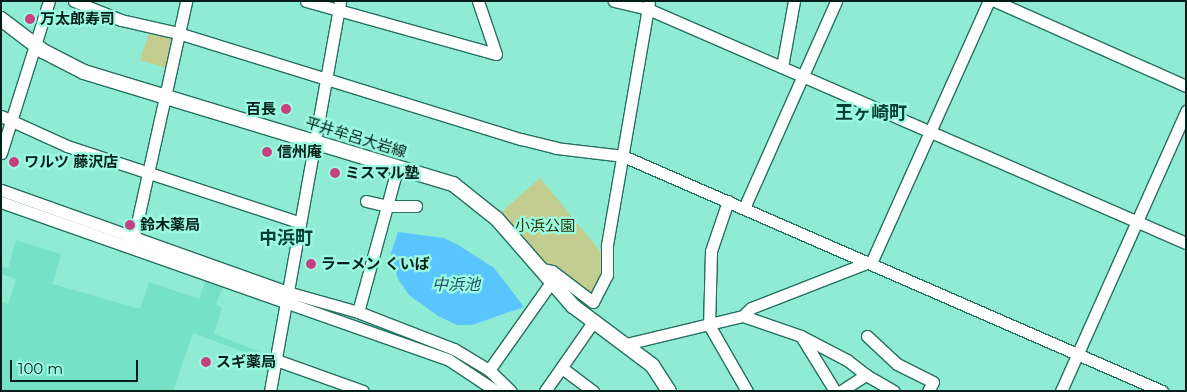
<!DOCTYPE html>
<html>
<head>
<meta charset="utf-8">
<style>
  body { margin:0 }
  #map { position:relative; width:1187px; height:392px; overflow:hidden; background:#8fecd3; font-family:Montserrat,"Noto Sans JP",sans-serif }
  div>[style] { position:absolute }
  .built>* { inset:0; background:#77e1c7 }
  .green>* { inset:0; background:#c4cd90 }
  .water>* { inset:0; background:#59c4fd }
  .stream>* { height:2.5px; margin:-1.25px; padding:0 1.25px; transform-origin:1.25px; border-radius:1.25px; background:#59c4fd }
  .roads { filter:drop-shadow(1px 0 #26705f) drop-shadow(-1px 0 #26705f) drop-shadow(0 1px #26705f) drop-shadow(0 -1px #26705f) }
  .minor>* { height:11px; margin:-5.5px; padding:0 5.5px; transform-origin:5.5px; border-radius:5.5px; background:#fff }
  .major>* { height:14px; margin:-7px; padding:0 7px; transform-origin:7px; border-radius:7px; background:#fff }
  .dots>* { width:14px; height:14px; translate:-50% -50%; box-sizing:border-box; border:2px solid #9cfae0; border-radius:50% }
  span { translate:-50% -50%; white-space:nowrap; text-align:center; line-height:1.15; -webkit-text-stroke:4.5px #9cfae0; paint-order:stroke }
  .poi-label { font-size:15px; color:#011f18; font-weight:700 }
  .left { translate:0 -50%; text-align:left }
  .right { translate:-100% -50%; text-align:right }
  .street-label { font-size:15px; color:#011f18 }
  .park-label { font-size:15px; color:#2f3307 }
  .water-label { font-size:16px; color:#26526a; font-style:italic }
  .quarter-label { font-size:18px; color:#043d31; font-weight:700 }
  .frame { position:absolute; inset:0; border:2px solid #011f18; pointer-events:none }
  .scale { position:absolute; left:10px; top:360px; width:128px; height:22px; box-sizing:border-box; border:2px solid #011f18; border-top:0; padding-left:6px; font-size:15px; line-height:18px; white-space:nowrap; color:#011f18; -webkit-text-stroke:4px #9cfae0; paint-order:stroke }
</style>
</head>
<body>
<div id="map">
  <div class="built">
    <i style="clip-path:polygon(16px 240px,61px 254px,53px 284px,140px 309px,149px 282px,199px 299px,207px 277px,225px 283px,216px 304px,222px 308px,214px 334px,269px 355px,268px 361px,193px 333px,173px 391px,1px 391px,1px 302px,8px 304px,16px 279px,1px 274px,1px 267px,8px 268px)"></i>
  </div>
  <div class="green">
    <i style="clip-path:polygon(149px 33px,171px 38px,166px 68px,140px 60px)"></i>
    <i style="clip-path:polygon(540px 178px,605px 257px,605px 275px,595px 299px,546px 266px,498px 215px)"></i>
  </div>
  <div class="water">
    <i style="clip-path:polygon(398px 232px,444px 238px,460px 246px,494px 268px,524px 307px,472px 325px,457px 325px,438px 316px,409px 295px,398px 279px,391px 253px)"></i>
  </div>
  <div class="stream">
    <i style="left:347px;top:318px;width:114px;rotate:19.4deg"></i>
  </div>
  <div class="roads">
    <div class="minor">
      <i style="left:74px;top:1px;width:51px;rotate:22deg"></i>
      <i style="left:121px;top:20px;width:58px;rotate:12.8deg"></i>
      <i style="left:178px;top:33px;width:359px;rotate:17.2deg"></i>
      <i style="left:521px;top:139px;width:36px;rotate:14deg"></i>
      <i style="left:556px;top:148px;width:67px;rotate:6.8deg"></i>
      <i style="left:623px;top:156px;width:588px;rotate:23.56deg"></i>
      <i style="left:306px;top:1px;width:197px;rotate:15.6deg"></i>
      <i style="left:496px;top:54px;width:56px;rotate:-108.8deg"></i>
      <i style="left:614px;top:1px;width:35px;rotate:13deg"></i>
      <i style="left:648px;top:9px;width:587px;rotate:23.51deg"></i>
      <i style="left:995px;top:1px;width:209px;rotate:24deg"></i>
      <i style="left:782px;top:67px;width:67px;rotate:-79.7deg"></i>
      <i style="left:1px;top:116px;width:72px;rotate:24.4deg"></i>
      <i style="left:67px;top:146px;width:243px;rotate:18.2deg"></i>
      <i style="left:1px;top:153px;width:159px;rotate:-72.5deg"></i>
      <i style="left:1px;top:190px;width:304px;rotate:19.6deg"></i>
      <i style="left:287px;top:292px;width:74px;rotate:15.7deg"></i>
      <i style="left:358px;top:312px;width:103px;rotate:21.1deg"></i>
      <i style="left:454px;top:349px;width:41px;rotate:31deg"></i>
      <i style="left:489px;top:370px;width:30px;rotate:44deg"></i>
      <i style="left:366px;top:201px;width:22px;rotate:13deg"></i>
      <i style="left:387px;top:206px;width:29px"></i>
      <i style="left:728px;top:201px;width:53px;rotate:108.8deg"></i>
      <i style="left:711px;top:251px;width:74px;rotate:91.5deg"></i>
      <i style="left:709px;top:325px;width:76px;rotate:60.1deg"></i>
      <i style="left:1px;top:202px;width:475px;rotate:19.4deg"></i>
      <i style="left:449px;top:360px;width:56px;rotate:33.4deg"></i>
      <i style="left:744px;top:208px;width:227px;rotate:-66deg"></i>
      <i style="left:133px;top:241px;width:246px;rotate:-77.5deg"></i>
      <i style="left:871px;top:263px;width:287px;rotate:-65.8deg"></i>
      <i style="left:542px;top:269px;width:10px;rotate:11deg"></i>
      <i style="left:552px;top:271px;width:51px;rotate:37.1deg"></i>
      <i style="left:593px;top:302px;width:30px;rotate:-63deg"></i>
      <i style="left:607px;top:275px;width:30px;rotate:-90deg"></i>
      <i style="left:607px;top:245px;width:246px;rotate:-80.2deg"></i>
      <i style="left:358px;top:312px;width:151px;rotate:-74.7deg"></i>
      <i style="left:743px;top:316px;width:61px;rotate:19deg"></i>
      <i style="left:801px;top:336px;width:65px;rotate:58.3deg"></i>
      <i style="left:801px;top:336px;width:52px;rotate:27.6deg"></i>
      <i style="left:847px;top:360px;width:24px;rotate:38deg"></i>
      <i style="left:867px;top:336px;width:41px;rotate:43deg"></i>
      <i style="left:897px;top:364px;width:40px;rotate:26.6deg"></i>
      <i style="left:933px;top:382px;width:10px;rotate:119deg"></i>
      <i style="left:626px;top:344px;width:120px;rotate:-13.5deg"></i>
      <i style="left:743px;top:316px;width:11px;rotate:-45deg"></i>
      <i style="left:751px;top:308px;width:127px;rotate:-21.3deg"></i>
      <i style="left:276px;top:360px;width:92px;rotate:19.6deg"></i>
      <i style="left:562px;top:368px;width:39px;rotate:37deg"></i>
      <i style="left:489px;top:370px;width:109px;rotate:-54.7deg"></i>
      <i style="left:270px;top:391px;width:396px;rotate:-79.8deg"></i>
      <i style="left:545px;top:391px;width:84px;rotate:-55.2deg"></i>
      <i style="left:841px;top:391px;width:30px;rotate:-33deg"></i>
      <i style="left:866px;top:375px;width:32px;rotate:30deg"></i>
      <i style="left:1061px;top:391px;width:307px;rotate:-65.9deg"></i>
    </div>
    <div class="major">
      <i style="left:1px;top:19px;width:53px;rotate:37.3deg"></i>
      <i style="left:43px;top:51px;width:46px;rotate:27.1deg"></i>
      <i style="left:84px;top:72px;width:386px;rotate:16.9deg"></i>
      <i style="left:453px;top:184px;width:56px;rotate:38.5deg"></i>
      <i style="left:497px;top:219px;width:116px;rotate:48.9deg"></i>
      <i style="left:573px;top:306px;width:99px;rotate:36.8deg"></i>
      <i style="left:652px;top:365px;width:31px;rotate:57deg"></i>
    </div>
  </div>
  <div class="dots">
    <i style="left:30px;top:19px;background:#c74080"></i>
    <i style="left:286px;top:109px;background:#c74080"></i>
    <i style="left:267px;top:152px;background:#c74080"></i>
    <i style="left:14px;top:162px;background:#c74080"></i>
    <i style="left:335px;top:173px;background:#c74080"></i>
    <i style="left:130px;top:225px;background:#c74080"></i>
    <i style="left:311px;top:264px;background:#c74080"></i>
    <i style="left:206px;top:362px;background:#c74080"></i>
  </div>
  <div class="poi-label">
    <span class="left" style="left:40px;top:19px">万太郎寿司</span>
    <span class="right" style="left:276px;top:109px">百長</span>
    <span class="left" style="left:277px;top:152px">信州庵</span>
    <span class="left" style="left:24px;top:162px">ワルツ 藤沢店</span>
    <span class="left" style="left:345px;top:173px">ミスマル塾</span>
    <span class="left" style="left:140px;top:225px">鈴木薬局</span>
    <span class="left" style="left:321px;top:264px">ラーメン くいば</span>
    <span class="left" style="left:216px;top:362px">スギ薬局</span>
  </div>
  <div class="street-label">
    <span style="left:356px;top:137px;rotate:17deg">平井牟呂大岩線</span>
  </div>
  <div class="park-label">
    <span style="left:545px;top:226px">小浜公園</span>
  </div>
  <div class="water-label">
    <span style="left:456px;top:285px">中浜池</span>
  </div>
  <div class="quarter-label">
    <span style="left:871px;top:113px">王ヶ崎町</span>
    <span style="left:286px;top:238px">中浜町</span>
  </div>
  <div class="frame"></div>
  <div class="scale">100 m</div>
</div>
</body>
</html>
